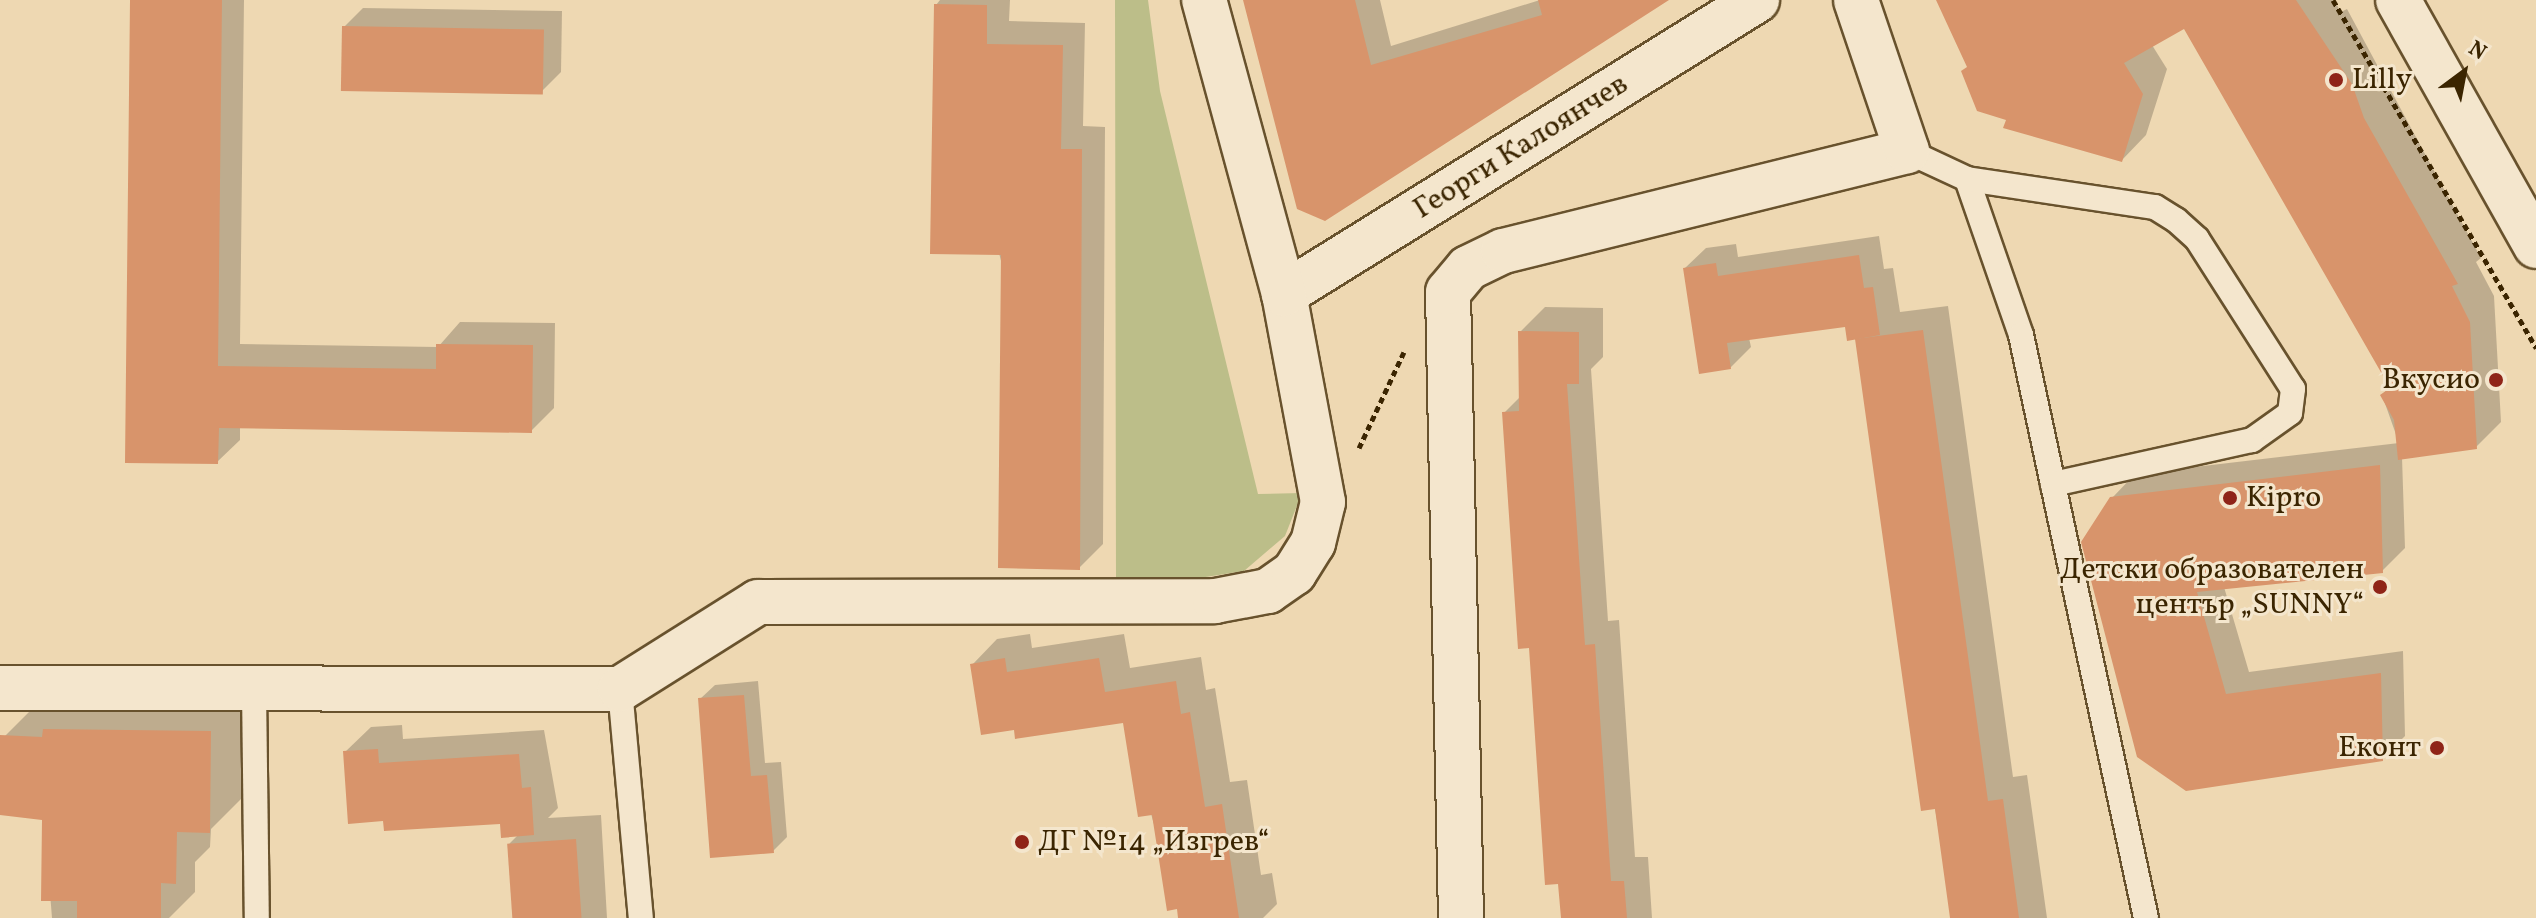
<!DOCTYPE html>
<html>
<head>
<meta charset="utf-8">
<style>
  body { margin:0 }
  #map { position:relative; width:2536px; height:918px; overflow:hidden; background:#eed8b2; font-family:Vollkorn,serif }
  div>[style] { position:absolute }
  .green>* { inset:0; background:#bcbe89 }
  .shadow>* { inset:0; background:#0003 }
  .building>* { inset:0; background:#d8946b; transform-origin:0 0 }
  .path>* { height:5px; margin-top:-2.5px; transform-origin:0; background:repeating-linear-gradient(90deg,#3b2501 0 6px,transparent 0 10px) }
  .roads { filter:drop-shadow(2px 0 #68522d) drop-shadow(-2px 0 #68522d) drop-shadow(0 2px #68522d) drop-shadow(0 -2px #68522d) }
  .lane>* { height:24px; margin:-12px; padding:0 12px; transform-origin:12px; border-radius:12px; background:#f4e6cd }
  .street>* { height:44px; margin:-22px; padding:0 22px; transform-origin:22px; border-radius:22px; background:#f4e6cd }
  .secondary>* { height:44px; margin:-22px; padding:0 22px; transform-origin:22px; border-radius:22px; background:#f4e6cd }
  .dots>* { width:22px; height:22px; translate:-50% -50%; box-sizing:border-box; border:4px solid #f4e6cd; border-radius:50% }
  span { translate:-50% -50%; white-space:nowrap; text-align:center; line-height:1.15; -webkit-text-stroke:6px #f4e6cd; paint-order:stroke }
  .poi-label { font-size:30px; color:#3b2501 }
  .left { translate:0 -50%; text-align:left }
  .right { translate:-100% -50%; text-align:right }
  .street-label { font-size:30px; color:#3b2501 }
  .north { position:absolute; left:2424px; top:32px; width:80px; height:80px; -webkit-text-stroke:6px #f4e6cd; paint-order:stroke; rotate:32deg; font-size:22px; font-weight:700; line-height:32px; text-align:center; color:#3b2501 }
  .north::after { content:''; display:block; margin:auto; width:28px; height:36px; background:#3b2501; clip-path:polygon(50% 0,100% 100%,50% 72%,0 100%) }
</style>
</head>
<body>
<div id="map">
  <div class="green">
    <i style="clip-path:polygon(1115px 0,1148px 0,1160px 91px,1258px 494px,1302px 493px,1285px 536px,1244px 571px,1116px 591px)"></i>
  </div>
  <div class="shadow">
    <i style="clip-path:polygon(132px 0,244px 0,240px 344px,438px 347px,460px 322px,555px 323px,554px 408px,532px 430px,240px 426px,240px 440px,217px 462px)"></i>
    <i style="clip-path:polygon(940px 0,1010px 0,1009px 21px,1085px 23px,1083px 126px,1105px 127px,1103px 544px,1079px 568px,936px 5px)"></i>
    <i style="clip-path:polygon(1245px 0,1380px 0,1391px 46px,1540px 0,1665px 0,1325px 218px)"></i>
    <i style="clip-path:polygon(1939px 0,2334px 0,2341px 12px,2347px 9px,2481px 258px,2476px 262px,2494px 296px,2501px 422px,2476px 447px,2402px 457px,2405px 548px,2382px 571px,2224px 587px,2249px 672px,2403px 651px,2405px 736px,2382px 759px,2187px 789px,2112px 498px,2135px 474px,2399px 443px,2382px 395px,2391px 386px,2185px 26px,2152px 45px,2167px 69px,2146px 135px,2122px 160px,2008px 119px,1969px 66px)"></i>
    <i style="clip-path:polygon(363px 8px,562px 11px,561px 72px,542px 91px,344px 27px)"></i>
    <i style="clip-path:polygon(1879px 236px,1884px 269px,1893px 268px,1900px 312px,1948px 306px,2013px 777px,2027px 775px,2047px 918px,1953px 918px,1858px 340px,1847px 324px,1749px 338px,1751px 347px,1730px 368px,1685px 268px,1706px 248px,1736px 244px,1738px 257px)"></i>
    <i style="clip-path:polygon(1545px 307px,1603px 308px,1603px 357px,1591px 369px,1608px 621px,1619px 620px,1635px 857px,1648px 857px,1652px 918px,1563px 918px,1504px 413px,1521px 396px,1520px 332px)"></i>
    <i style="clip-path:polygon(1030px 634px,1032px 648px,1124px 634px,1130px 668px,1201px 657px,1206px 690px,1215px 688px,1230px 782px,1247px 780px,1261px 875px,1272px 873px,1277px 904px,1263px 918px,1180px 918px,1125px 720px,1015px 728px,972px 665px,997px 639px)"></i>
    <i style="clip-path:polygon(758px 681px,765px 763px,781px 762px,787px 837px,773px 851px,700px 699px,715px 685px)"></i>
    <i style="clip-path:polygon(245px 697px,244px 796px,211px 829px,210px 847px,195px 862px,195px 892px,169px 918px,52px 918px,44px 818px,0 814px,4px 737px,39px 702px)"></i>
    <i style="clip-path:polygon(402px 725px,403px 739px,544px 730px,558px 808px,548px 818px,601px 815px,607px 918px,514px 918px,509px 844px,519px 834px,502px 822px,385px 819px,345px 752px,371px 727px)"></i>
  </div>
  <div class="building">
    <i style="clip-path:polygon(130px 0,222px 0,218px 366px,436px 369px,436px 344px,533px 345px,532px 433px,219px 428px,218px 464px,125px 463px)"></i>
    <i style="clip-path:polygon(1243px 0,1355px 0,1371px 65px,1542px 15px,1538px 0,1669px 0,1325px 221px,1297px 209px)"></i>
    <i style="clip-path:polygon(1936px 0,2296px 0,2352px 84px,2364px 118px,2458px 284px,2452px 286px,2470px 322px,2477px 449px,2398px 460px,2394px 420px,2380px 395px,2390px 388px,2184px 29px,2124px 63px,2143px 94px,2122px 162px,2003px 128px,2006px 120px,1977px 111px,1961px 71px,1967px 67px)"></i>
    <i style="clip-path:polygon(934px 4px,987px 5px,987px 44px,1063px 45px,1061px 149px,1082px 149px,1080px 570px,998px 568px,1001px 255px,930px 254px)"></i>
    <i style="left:342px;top:26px;width:202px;height:65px;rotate:1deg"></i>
    <i style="clip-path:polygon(1859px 255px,1864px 288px,1873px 287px,1880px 335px,1847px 341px,1845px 327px,1727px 343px,1731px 369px,1699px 374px,1683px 268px,1716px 263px,1718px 276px)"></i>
    <i style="clip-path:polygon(1923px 330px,1988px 801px,2003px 799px,2019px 918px,1950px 918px,1935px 809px,1921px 811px,1855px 339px)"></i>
    <i style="clip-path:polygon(1518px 331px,1579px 332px,1579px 384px,1567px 384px,1585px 645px,1595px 644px,1611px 881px,1624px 881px,1627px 918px,1561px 918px,1558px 884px,1545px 885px,1529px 648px,1518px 649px,1502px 412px,1519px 411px)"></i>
    <i style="clip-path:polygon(2380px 465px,2383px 573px,2197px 592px,2226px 694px,2381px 673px,2383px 761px,2186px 791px,2137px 757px,2081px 542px,2110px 497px)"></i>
    <i style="clip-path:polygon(1005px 658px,1007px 672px,1099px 658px,1105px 692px,1176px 681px,1181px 714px,1190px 712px,1205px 807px,1222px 804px,1239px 918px,1178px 918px,1177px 909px,1167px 911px,1152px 815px,1138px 817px,1123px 723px,1015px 739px,1014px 730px,981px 735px,970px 664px)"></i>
    <i style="clip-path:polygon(744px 695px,751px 776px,767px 775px,774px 853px,710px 858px,698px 698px)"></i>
    <i style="clip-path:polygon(43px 729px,211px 731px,210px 833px,177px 832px,176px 884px,161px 883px,161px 918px,77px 918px,77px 901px,41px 901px,42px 820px,0 815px,0 735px,42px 737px)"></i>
    <i style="clip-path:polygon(378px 749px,379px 763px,519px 754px,522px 788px,531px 787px,534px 835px,501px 838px,500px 824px,384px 831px,383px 821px,348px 824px,343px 751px)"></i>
    <i style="left:576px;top:839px;width:79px;height:69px;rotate:86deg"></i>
  </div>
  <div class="path">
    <i style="left:2333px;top:0;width:403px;rotate:59.7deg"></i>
    <i style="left:1359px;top:448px;width:106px;rotate:-64.9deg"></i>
  </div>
  <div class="roads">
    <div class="lane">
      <i style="left:1907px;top:151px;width:66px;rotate:25deg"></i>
      <i style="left:1967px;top:179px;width:165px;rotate:70.9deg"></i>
      <i style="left:2021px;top:335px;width:596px;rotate:77.9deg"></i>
      <i style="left:1967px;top:179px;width:190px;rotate:8.5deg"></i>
      <i style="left:2155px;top:207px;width:25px;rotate:32deg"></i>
      <i style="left:2176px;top:220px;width:28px;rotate:42deg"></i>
      <i style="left:2197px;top:239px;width:178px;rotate:57.4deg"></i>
      <i style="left:2293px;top:389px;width:24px;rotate:97deg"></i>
      <i style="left:2290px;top:413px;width:47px;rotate:144.6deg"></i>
      <i style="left:2252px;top:440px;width:204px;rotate:167.5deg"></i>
      <i style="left:254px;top:688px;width:230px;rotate:89.3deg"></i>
      <i style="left:620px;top:689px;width:230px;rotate:84.8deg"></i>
    </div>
    <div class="street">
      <i style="left:1284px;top:294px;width:557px;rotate:-31.86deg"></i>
      <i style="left:0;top:688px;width:620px;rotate:0.09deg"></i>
      <i style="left:620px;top:689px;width:163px;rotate:-32.2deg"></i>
      <i style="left:758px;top:602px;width:457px;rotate:-0.1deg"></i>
      <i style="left:1215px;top:601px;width:54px;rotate:-10.7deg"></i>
      <i style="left:1268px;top:591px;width:32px;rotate:-35deg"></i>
      <i style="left:1294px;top:573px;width:36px;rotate:-58deg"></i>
      <i style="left:1313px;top:543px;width:42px;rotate:-76.3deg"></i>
      <i style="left:1323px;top:502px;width:212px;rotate:-100.6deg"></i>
      <i style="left:1284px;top:294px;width:305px;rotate:-105.2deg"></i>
      <i style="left:1461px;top:918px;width:626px;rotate:-91.19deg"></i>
      <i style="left:1448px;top:292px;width:31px;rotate:-50deg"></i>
      <i style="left:1468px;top:268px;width:39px;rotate:-26deg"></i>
      <i style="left:1503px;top:251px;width:416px;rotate:-13.9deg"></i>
      <i style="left:1907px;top:151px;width:159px;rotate:-108.7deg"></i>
    </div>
    <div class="secondary">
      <i style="left:2398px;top:0;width:282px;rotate:60.7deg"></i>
    </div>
  </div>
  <div class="dots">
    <i style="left:2336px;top:80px;background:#8f2418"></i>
    <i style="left:2496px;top:380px;background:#8f2418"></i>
    <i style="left:2230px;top:498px;background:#8f2418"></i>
    <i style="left:2380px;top:587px;background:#8f2418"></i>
    <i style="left:2437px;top:748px;background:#8f2418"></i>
    <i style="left:1022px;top:842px;background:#8f2418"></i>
  </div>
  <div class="poi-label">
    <span class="left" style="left:2352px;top:80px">Lilly</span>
    <span class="right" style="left:2480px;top:380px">Вкусио</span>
    <span class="left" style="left:2246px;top:498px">Kipro</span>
    <span class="right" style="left:2364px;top:587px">Детски образователен<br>център „SUNNY“</span>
    <span class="right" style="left:2421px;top:748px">Еконт</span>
    <span class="left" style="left:1038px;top:842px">ДГ №14 „Изгрев“</span>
  </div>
  <div class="street-label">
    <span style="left:1521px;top:147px;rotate:-32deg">Георги Калоянчев</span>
  </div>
  <div class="north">N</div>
</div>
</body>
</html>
